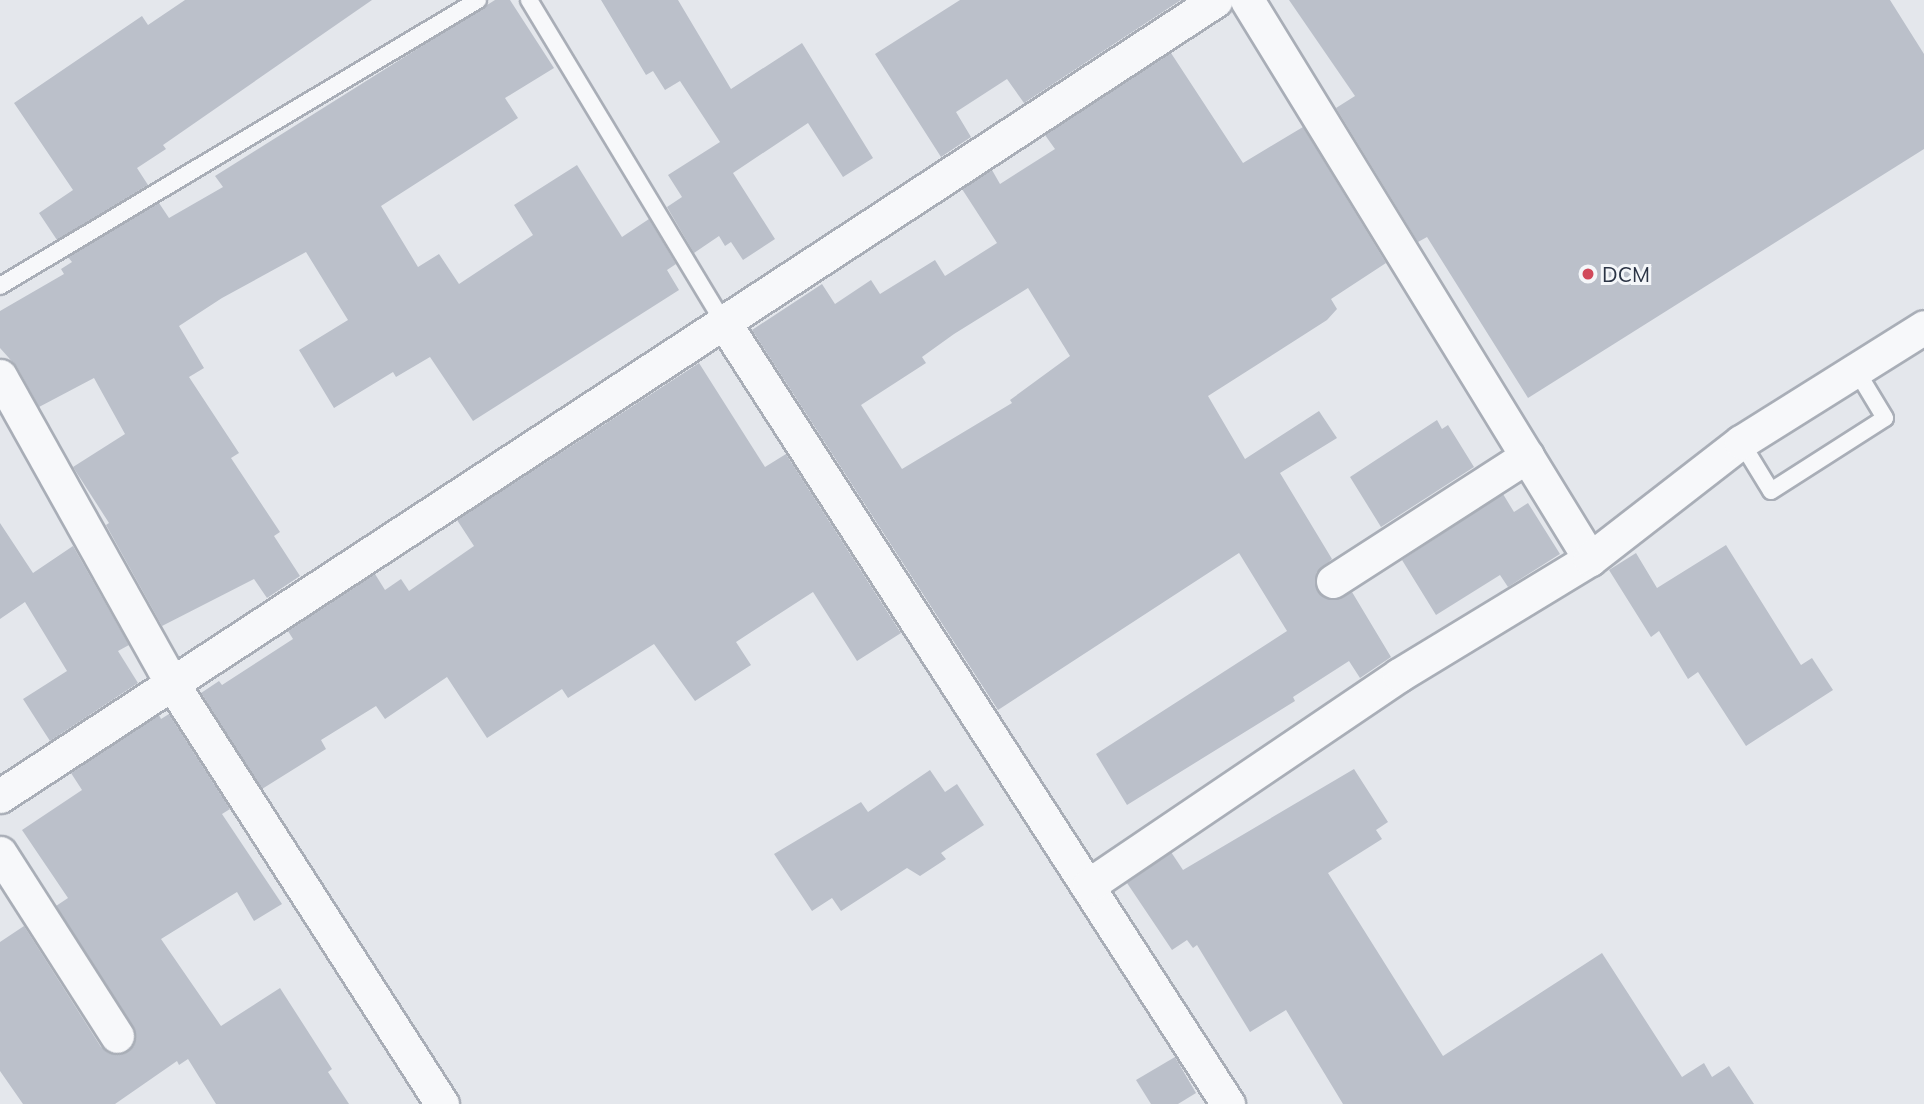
<!DOCTYPE html>
<html>
<head>
<meta charset="utf-8">
<style>
  body { margin:0 }
  #map { position:relative; width:1924px; height:1104px; overflow:hidden; background:#e4e7ec; font-family:Mulish,sans-serif }
  div>[style] { position:absolute }
  .building>* { inset:0; background:#bbc0ca }
  .roads { filter:drop-shadow(2px 0 #a9aeb7) drop-shadow(-2px 0 #a9aeb7) drop-shadow(0 2px #a9aeb7) drop-shadow(0 -2px #a9aeb7) }
  .lane>* { height:16px; margin:-8px; padding:0 8px; transform-origin:8px; border-radius:8px; background:#f7f8fa }
  .street>* { height:33px; margin:-16.5px; padding:0 16.5px; transform-origin:16.5px; border-radius:16.5px; background:#f7f8fa }
  .dots>* { width:19px; height:19px; translate:-50% -50%; box-sizing:border-box; border:4px solid #f4f6f9; border-radius:50% }
  span { translate:-50% -50%; white-space:nowrap; text-align:center; line-height:1.15; -webkit-text-stroke:6px #f4f6f9; paint-order:stroke }
  .poi-label { font-size:21px; color:#2b3445 }
  .left { translate:0 -50%; text-align:left }
</style>
</head>
<body>
<div id="map">
  <div class="building">
    <i style="clip-path:polygon(185px 0,372px 0,163px 145px,166px 149px,137px 168px,148px 185px,57px 240px,39px 213px,73px 190px,14px 103px,142px 16px,148px 25px)"></i>
    <i style="clip-path:polygon(495px 0,510px 0,554px 68px,505px 98px,518px 118px,381px 206px,418px 267px,439px 254px,459px 284px,533px 235px,514px 205px,577px 165px,622px 237px,649px 219px,676px 264px,667px 270px,679px 290px,473px 421px,430px 357px,396px 377px,393px 372px,334px 408px,299px 350px,348px 320px,306px 252px,222px 298px,179px 326px,204px 368px,189px 377px,239px 453px,231px 458px,280px 532px,274px 536px,300px 576px,267px 598px,254px 579px,162px 626px,106px 525px,109px 523px,73px 467px,125px 434px,94px 378px,39px 407px,17px 367px,0 348px,0 311px,64px 274px,61px 269px,72px 262px,68px 257px,159px 203px,169px 218px,223px 187px,215px 176px)"></i>
    <i style="clip-path:polygon(601px 0,678px 0,731px 89px,802px 43px,873px 158px,843px 177px,808px 123px,733px 173px,775px 239px,743px 260px,731px 242px,725px 246px,719px 236px,694px 253px,667px 207px,682px 197px,668px 175px,720px 142px,680px 81px,665px 90px,653px 71px,646px 75px)"></i>
    <i style="clip-path:polygon(960px 0,1181px 0,1024px 103px,1007px 79px,956px 112px,971px 137px,941px 157px,875px 54px)"></i>
    <i style="clip-path:polygon(1289px 0,1890px 0,1924px 54px,1924px 149px,1528px 398px,1427px 237px,1418px 242px,1336px 108px,1355px 96px)"></i>
    <i style="clip-path:polygon(evenodd,1171px 53px,1243px 163px,1303px 127px,1386px 263px,1331px 299px,1337px 309px,1327px 320px,1208px 396px,1245px 459px,1319px 411px,1337px 438px,1280px 473px,1332px 559px,1316px 573px,1317px 591px,1333px 600px,1352px 592px,1391px 657px,1360px 678px,1349px 661px,1293px 697px,1295px 701px,1127px 805px,1096px 754px,1287px 631px,1239px 553px,998px 710px,752px 330px,822px 284px,835px 304px,871px 280px,880px 294px,935px 260px,945px 276px,997px 243px,962px 189px,992px 170px,1000px 184px,1055px 149px,1045px 135px,1171px 53px,1028px 288px,1070px 356px,1010px 400px,1012px 403px,902px 469px,861px 405px,926px 363px,922px 357px,954px 334px,1028px 288px)"></i>
    <i style="clip-path:polygon(699px 363px,765px 467px,786px 454px,901px 633px,857px 661px,813px 592px,736px 642px,751px 665px,695px 701px,654px 644px,568px 698px,562px 689px,487px 738px,447px 677px,385px 719px,376px 706px,321px 740px,326px 749px,262px 789px,201px 693px,219px 681px,222px 685px,293px 639px,288px 631px,375px 574px,385px 590px,401px 579px,409px 591px,474px 546px,457px 520px)"></i>
    <i style="clip-path:polygon(1437px 420px,1442px 429px,1448px 425px,1474px 467px,1381px 527px,1350px 477px)"></i>
    <i style="clip-path:polygon(1503px 494px,1514px 512px,1528px 503px,1560px 554px,1508px 587px,1500px 575px,1436px 615px,1402px 560px)"></i>
    <i style="clip-path:polygon(0 523px,33px 573px,73px 546px,129px 645px,118px 651px,138px 683px,50px 741px,23px 699px,67px 671px,25px 602px,0 619px)"></i>
    <i style="clip-path:polygon(1726px 545px,1801px 665px,1812px 658px,1833px 690px,1746px 746px,1698px 672px,1688px 679px,1659px 631px,1651px 637px,1609px 570px,1636px 553px,1657px 588px)"></i>
    <i style="clip-path:polygon(169px 714px,230px 809px,222px 814px,282px 904px,254px 921px,237px 892px,161px 939px,221px 1026px,280px 988px,332px 1069px,328px 1072px,349px 1104px,216px 1104px,188px 1059px,179px 1065px,177px 1061px,115px 1104px,23px 1104px,0 1071px,0 942px,24px 926px,101px 1047px,119px 1055px,134px 1044px,133px 1026px,56px 906px,68px 898px,22px 830px,82px 790px,71px 773px,159px 715px,161px 719px)"></i>
    <i style="clip-path:polygon(1354px 769px,1388px 822px,1376px 830px,1382px 839px,1328px 873px,1443px 1056px,1602px 953px,1682px 1077px,1704px 1063px,1712px 1077px,1729px 1066px,1754px 1104px,1343px 1104px,1286px 1010px,1250px 1032px,1197px 945px,1193px 948px,1187px 940px,1172px 950px,1127px 883px,1171px 852px,1183px 870px)"></i>
    <i style="clip-path:polygon(930px 770px,945px 792px,957px 784px,984px 825px,941px 853px,946px 859px,920px 876px,907px 868px,841px 911px,832px 898px,812px 911px,774px 854px,861px 802px,868px 812px)"></i>
    <i style="clip-path:polygon(1175px 1057px,1196px 1093px,1178px 1104px,1151px 1104px,1136px 1080px)"></i>
  </div>
  <div class="roads">
    <div class="lane">
      <i style="left:529px;top:0;width:375px;rotate:58.9deg"></i>
      <i style="left:0;top:286px;width:557px;rotate:-30.89deg"></i>
      <i style="left:1741px;top:442px;width:57px;rotate:58.5deg"></i>
      <i style="left:1771px;top:491px;width:135px;rotate:-32.6deg"></i>
      <i style="left:1885px;top:418px;width:56px;rotate:-121.1deg"></i>
    </div>
    <div class="street">
      <i style="left:1247px;top:0;width:656px;rotate:58.47deg"></i>
      <i style="left:723px;top:321px;width:932px;rotate:57.18deg"></i>
      <i style="left:0;top:376px;width:354px;rotate:60.8deg"></i>
      <i style="left:173px;top:685px;width:498px;rotate:57.3deg"></i>
      <i style="left:1333px;top:581px;width:231px;rotate:-32.8deg"></i>
      <i style="left:0;top:796px;width:1453px;rotate:-33.21deg"></i>
      <i style="left:0;top:853px;width:217px;rotate:57.4deg"></i>
      <i style="left:1089px;top:885px;width:374px;rotate:-34.1deg"></i>
      <i style="left:1399px;top:675px;width:223px;rotate:-31.3deg"></i>
      <i style="left:1590px;top:559px;width:191px;rotate:-37.8deg"></i>
      <i style="left:1741px;top:442px;width:216px;rotate:-32.1deg"></i>
    </div>
  </div>
  <div class="dots">
    <i style="left:1588px;top:274px;background:#d1495b"></i>
  </div>
  <div class="poi-label">
    <span class="left" style="left:1602px;top:274px">DCM</span>
  </div>
</div>
</body>
</html>
